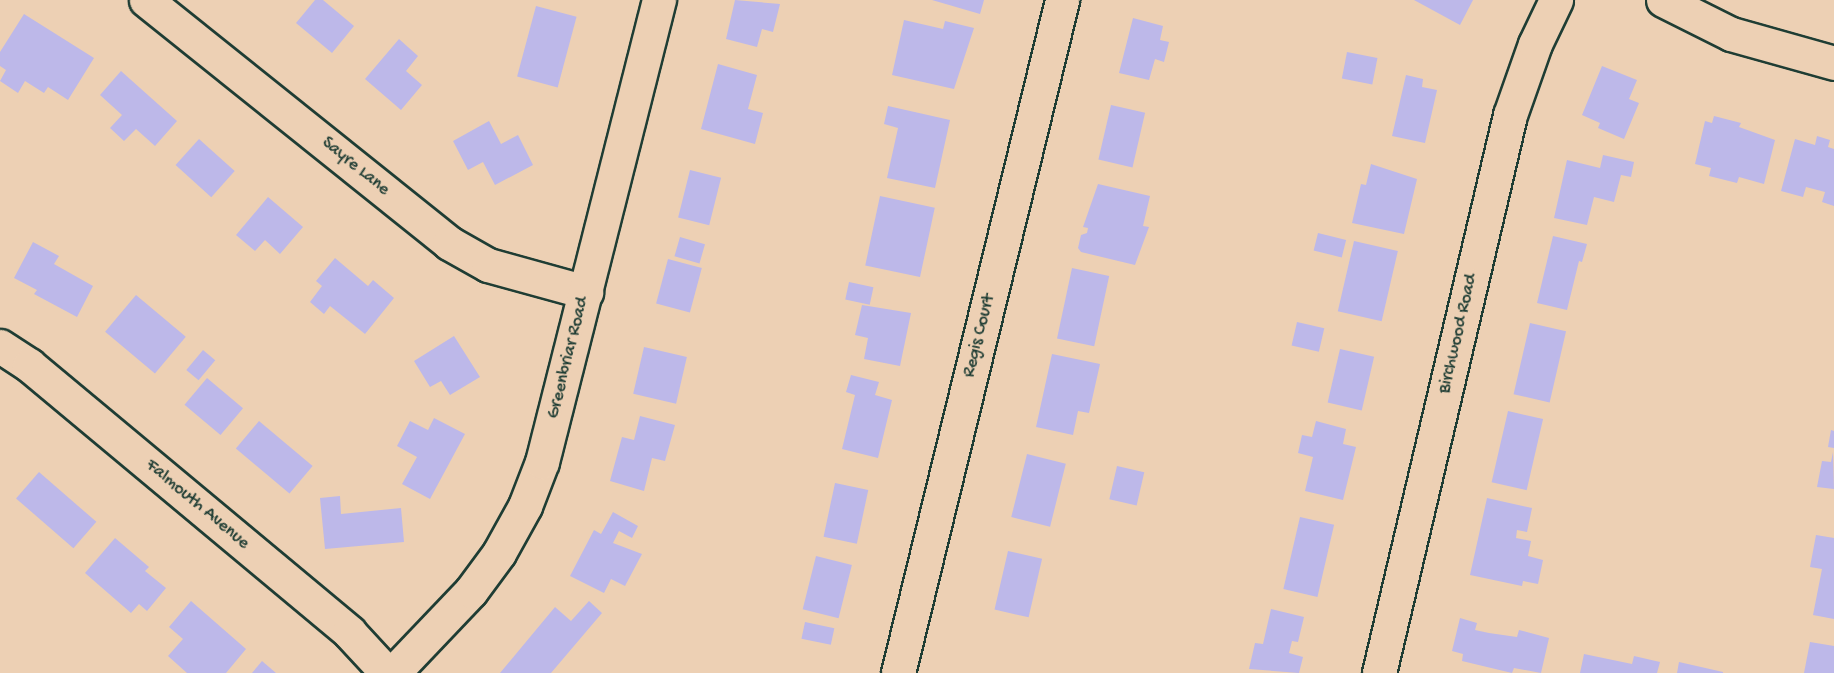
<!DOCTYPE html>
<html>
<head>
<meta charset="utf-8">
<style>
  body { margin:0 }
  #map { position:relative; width:1834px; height:673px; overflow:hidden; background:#edd0b4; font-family:"Gochi Hand",sans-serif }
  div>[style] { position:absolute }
  .building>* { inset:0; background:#bdb8e9; transform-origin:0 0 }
  .roads { filter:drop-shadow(2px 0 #1f3d34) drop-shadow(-2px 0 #1f3d34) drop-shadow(0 2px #1f3d34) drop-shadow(0 -2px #1f3d34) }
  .minor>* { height:33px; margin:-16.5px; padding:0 16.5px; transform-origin:16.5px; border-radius:16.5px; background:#edd0b4 }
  span { translate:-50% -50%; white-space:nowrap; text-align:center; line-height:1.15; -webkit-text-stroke:6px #edd0b4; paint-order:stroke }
  .street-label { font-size:18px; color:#1f3d34 }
</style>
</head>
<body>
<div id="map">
  <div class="building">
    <i style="clip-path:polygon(315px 0,323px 0,354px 26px,332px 53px,296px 23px)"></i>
    <i style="clip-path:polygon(735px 0,780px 4px,773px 32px,762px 29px,757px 47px,726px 39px)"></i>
    <i style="clip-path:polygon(932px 0,984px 0,980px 14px)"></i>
    <i style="clip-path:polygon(1414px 0,1473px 0,1460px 25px)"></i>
    <i style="left:536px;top:6px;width:42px;height:73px;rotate:15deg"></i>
    <i style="clip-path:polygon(24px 14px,94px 58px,68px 100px,48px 87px,44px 93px,25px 81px,18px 93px,0 81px,6px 70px,0 66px,0 52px)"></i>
    <i style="clip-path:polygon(1133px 18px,1163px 26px,1160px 40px,1169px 42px,1164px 62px,1155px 59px,1149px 80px,1119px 73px)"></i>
    <i style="clip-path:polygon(904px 20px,943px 29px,945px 21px,974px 28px,954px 89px,892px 75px)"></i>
    <i style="clip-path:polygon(399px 39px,418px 56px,406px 71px,422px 85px,401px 110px,365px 79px)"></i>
    <i style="left:1347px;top:52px;width:31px;height:27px;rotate:11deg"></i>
    <i style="clip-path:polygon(718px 64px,757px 75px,748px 109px,763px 113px,755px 144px,701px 129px)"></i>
    <i style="clip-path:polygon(1602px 66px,1637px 80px,1629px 99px,1639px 103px,1624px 139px,1598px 128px,1600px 123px,1582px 115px)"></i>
    <i style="clip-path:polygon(121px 71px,177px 121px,155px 146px,136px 129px,124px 141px,110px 128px,122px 115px,100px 95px)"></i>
    <i style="clip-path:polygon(1406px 75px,1423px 79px,1422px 87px,1437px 90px,1425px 143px,1392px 136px)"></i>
    <i style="left:1111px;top:105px;width:35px;height:56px;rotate:13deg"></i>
    <i style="clip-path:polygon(888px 106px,950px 120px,935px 188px,887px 178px,898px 128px,884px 124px)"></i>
    <i style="clip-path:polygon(1714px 116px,1741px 123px,1739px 127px,1775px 140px,1764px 184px,1739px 177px,1737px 183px,1709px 176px,1711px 168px,1695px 164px,1705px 121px,1712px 123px)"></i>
    <i style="clip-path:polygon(489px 121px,501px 144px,518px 135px,533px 165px,495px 185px,483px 162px,468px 170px,453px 141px)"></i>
    <i style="clip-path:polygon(1817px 136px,1830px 140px,1828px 147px,1834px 149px,1834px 206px,1822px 202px,1825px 192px,1806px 187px,1803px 197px,1781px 191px,1795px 139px,1815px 145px)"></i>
    <i style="left:199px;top:139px;width:48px;height:35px;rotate:42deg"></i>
    <i style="clip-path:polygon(1603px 155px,1634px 162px,1631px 177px,1621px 175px,1614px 202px,1594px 197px,1587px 225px,1554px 218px,1567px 160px,1600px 168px)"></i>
    <i style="clip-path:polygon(1371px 164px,1417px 179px,1404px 234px,1352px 223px,1361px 184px,1366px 185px)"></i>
    <i style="left:690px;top:170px;width:32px;height:49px;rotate:14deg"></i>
    <i style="clip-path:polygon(1098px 184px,1150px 196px,1143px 226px,1149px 227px,1135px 265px,1081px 252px,1078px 248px,1081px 235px,1087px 233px,1088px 228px,1083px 227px)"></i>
    <i style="left:880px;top:196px;width:56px;height:71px;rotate:12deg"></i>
    <i style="clip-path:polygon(268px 197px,303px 227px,280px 254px,265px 240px,255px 251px,236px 235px)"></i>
    <i style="left:1318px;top:233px;width:29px;height:18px;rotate:14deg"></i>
    <i style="clip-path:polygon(1553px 236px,1587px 244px,1582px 262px,1579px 261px,1567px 310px,1537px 303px)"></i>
    <i style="left:680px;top:237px;width:26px;height:20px;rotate:16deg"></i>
    <i style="left:1354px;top:241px;width:45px;height:72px;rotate:13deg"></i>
    <i style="clip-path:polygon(33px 242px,59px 256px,54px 264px,93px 286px,77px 317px,34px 294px,37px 290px,14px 278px)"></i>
    <i style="clip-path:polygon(335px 258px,368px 286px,373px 280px,394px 298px,365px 334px,330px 306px,324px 314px,310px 302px,322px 286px,316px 281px)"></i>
    <i style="left:668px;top:259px;width:35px;height:46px;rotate:15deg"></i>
    <i style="left:1072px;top:268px;width:38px;height:72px;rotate:12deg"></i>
    <i style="left:849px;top:282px;width:25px;height:18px;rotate:12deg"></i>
    <i style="left:136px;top:295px;width:65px;height:48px;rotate:40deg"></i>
    <i style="clip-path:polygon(862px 305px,911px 313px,900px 366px,864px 359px,868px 338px,855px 335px)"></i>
    <i style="left:1297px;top:322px;width:28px;height:24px;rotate:13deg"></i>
    <i style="left:1530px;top:323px;width:37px;height:73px;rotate:13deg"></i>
    <i style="clip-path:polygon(454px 336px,480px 377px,450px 395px,441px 381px,430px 387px,414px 361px)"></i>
    <i style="left:644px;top:347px;width:44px;height:48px;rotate:13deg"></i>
    <i style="left:1340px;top:349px;width:35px;height:55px;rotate:13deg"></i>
    <i style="left:203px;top:350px;width:16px;height:26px;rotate:40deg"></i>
    <i style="clip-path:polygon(1052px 354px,1100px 364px,1089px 413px,1078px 411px,1073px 435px,1036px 427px)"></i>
    <i style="clip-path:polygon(851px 375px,879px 382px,875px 395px,892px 400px,878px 458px,842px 449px,855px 395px,846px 392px)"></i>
    <i style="left:207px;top:378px;width:47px;height:35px;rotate:40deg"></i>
    <i style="left:1508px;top:411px;width:36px;height:73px;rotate:13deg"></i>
    <i style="clip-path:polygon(640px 416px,675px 425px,665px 461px,652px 458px,644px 491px,610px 481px,622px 437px,634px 440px)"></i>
    <i style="clip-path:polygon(434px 418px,465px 434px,430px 499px,402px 484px,417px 457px,397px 446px,410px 421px,428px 430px)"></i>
    <i style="left:259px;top:421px;width:70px;height:36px;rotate:40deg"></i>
    <i style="clip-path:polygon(1316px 421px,1346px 429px,1343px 444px,1356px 447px,1343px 500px,1305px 491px,1313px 457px,1298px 453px,1302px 435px,1312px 437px)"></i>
    <i style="clip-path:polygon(1831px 430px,1834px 431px,1834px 448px,1828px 447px)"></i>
    <i style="clip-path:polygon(1833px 452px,1834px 489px,1817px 487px,1822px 461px,1831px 462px)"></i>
    <i style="left:1027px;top:454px;width:40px;height:65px;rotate:14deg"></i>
    <i style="left:1117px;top:466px;width:28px;height:34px;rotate:13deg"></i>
    <i style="left:39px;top:472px;width:76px;height:35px;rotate:41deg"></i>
    <i style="left:835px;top:483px;width:34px;height:55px;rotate:12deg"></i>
    <i style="clip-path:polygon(340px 496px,341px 514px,401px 508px,404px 542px,325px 549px,320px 498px)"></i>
    <i style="clip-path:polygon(1487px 498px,1532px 508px,1527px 532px,1517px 530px,1516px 538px,1531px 541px,1528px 556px,1543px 560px,1538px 584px,1523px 581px,1522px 586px,1470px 575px)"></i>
    <i style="clip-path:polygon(613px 512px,638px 526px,632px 538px,619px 531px,613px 543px,642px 554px,625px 586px,611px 579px,604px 593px,570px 576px,594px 530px,601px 534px)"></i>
    <i style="left:1300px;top:517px;width:35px;height:74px;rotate:13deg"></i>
    <i style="clip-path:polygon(1816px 535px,1834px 538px,1834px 619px,1813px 615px,1822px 569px,1810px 567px)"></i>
    <i style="clip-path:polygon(115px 538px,149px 567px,145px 571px,166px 588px,147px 611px,139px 604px,131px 613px,85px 573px)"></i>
    <i style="left:1008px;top:551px;width:35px;height:60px;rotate:13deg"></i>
    <i style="left:816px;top:556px;width:37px;height:55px;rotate:14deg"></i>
    <i style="clip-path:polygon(191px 601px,246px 649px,226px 673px,187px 673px,168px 656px,183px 639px,169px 627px)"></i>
    <i style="clip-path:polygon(589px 601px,602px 613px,551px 673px,500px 673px,555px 607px,571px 621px)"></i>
    <i style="clip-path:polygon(1271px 609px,1304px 617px,1298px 642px,1292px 641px,1289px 653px,1303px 657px,1299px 673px,1249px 669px,1255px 643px,1263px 644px)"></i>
    <i style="clip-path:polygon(1460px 618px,1477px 623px,1475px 630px,1489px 633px,1517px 637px,1519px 630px,1549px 638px,1541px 673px,1514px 668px,1512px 673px,1462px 661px,1463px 654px,1452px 651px)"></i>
    <i style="left:805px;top:622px;width:30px;height:17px;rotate:12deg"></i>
    <i style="clip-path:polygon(1810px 642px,1834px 646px,1834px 673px,1804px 673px)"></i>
    <i style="clip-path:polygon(1584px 654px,1632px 664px,1634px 656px,1660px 662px,1657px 673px,1580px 673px)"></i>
    <i style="clip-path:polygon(262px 661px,276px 673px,252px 673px)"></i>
    <i style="clip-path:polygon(1679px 662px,1723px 672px,1723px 673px,1677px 673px)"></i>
  </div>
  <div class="roads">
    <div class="minor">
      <i style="left:146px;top:0;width:388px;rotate:38.7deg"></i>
      <i style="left:449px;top:243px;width:45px;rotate:29.4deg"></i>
      <i style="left:488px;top:265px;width:102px;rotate:15.4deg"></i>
      <i style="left:1663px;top:0;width:76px;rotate:26.6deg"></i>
      <i style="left:1731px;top:34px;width:107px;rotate:15.7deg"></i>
      <i style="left:0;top:346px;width:35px;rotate:33deg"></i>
      <i style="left:29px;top:365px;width:417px;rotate:39.8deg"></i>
      <i style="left:349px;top:632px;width:56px;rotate:47.2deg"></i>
      <i style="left:393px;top:673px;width:113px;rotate:-46.4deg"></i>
      <i style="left:471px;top:591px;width:47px;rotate:-53.6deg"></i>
      <i style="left:499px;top:553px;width:54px;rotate:-61deg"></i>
      <i style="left:525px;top:506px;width:47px;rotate:-68.9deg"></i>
      <i style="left:542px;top:462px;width:477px;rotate:-75.8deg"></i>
      <i style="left:898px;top:673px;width:693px;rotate:-76.3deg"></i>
      <i style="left:1379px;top:673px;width:573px;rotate:-76.79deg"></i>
      <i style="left:1510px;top:115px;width:75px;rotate:-70.6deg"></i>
      <i style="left:1535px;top:44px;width:49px;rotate:-64.5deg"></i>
    </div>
  </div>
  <div class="street-label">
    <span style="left:355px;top:167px;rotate:39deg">Sayre Lane</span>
    <span style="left:1459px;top:334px;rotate:-77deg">Birchwood Road</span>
    <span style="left:980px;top:336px;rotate:-76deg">Regis Court</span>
    <span style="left:569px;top:358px;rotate:-76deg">Greenbriar Road</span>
    <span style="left:197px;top:505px;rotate:40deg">Falmouth Avenue</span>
  </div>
</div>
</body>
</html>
